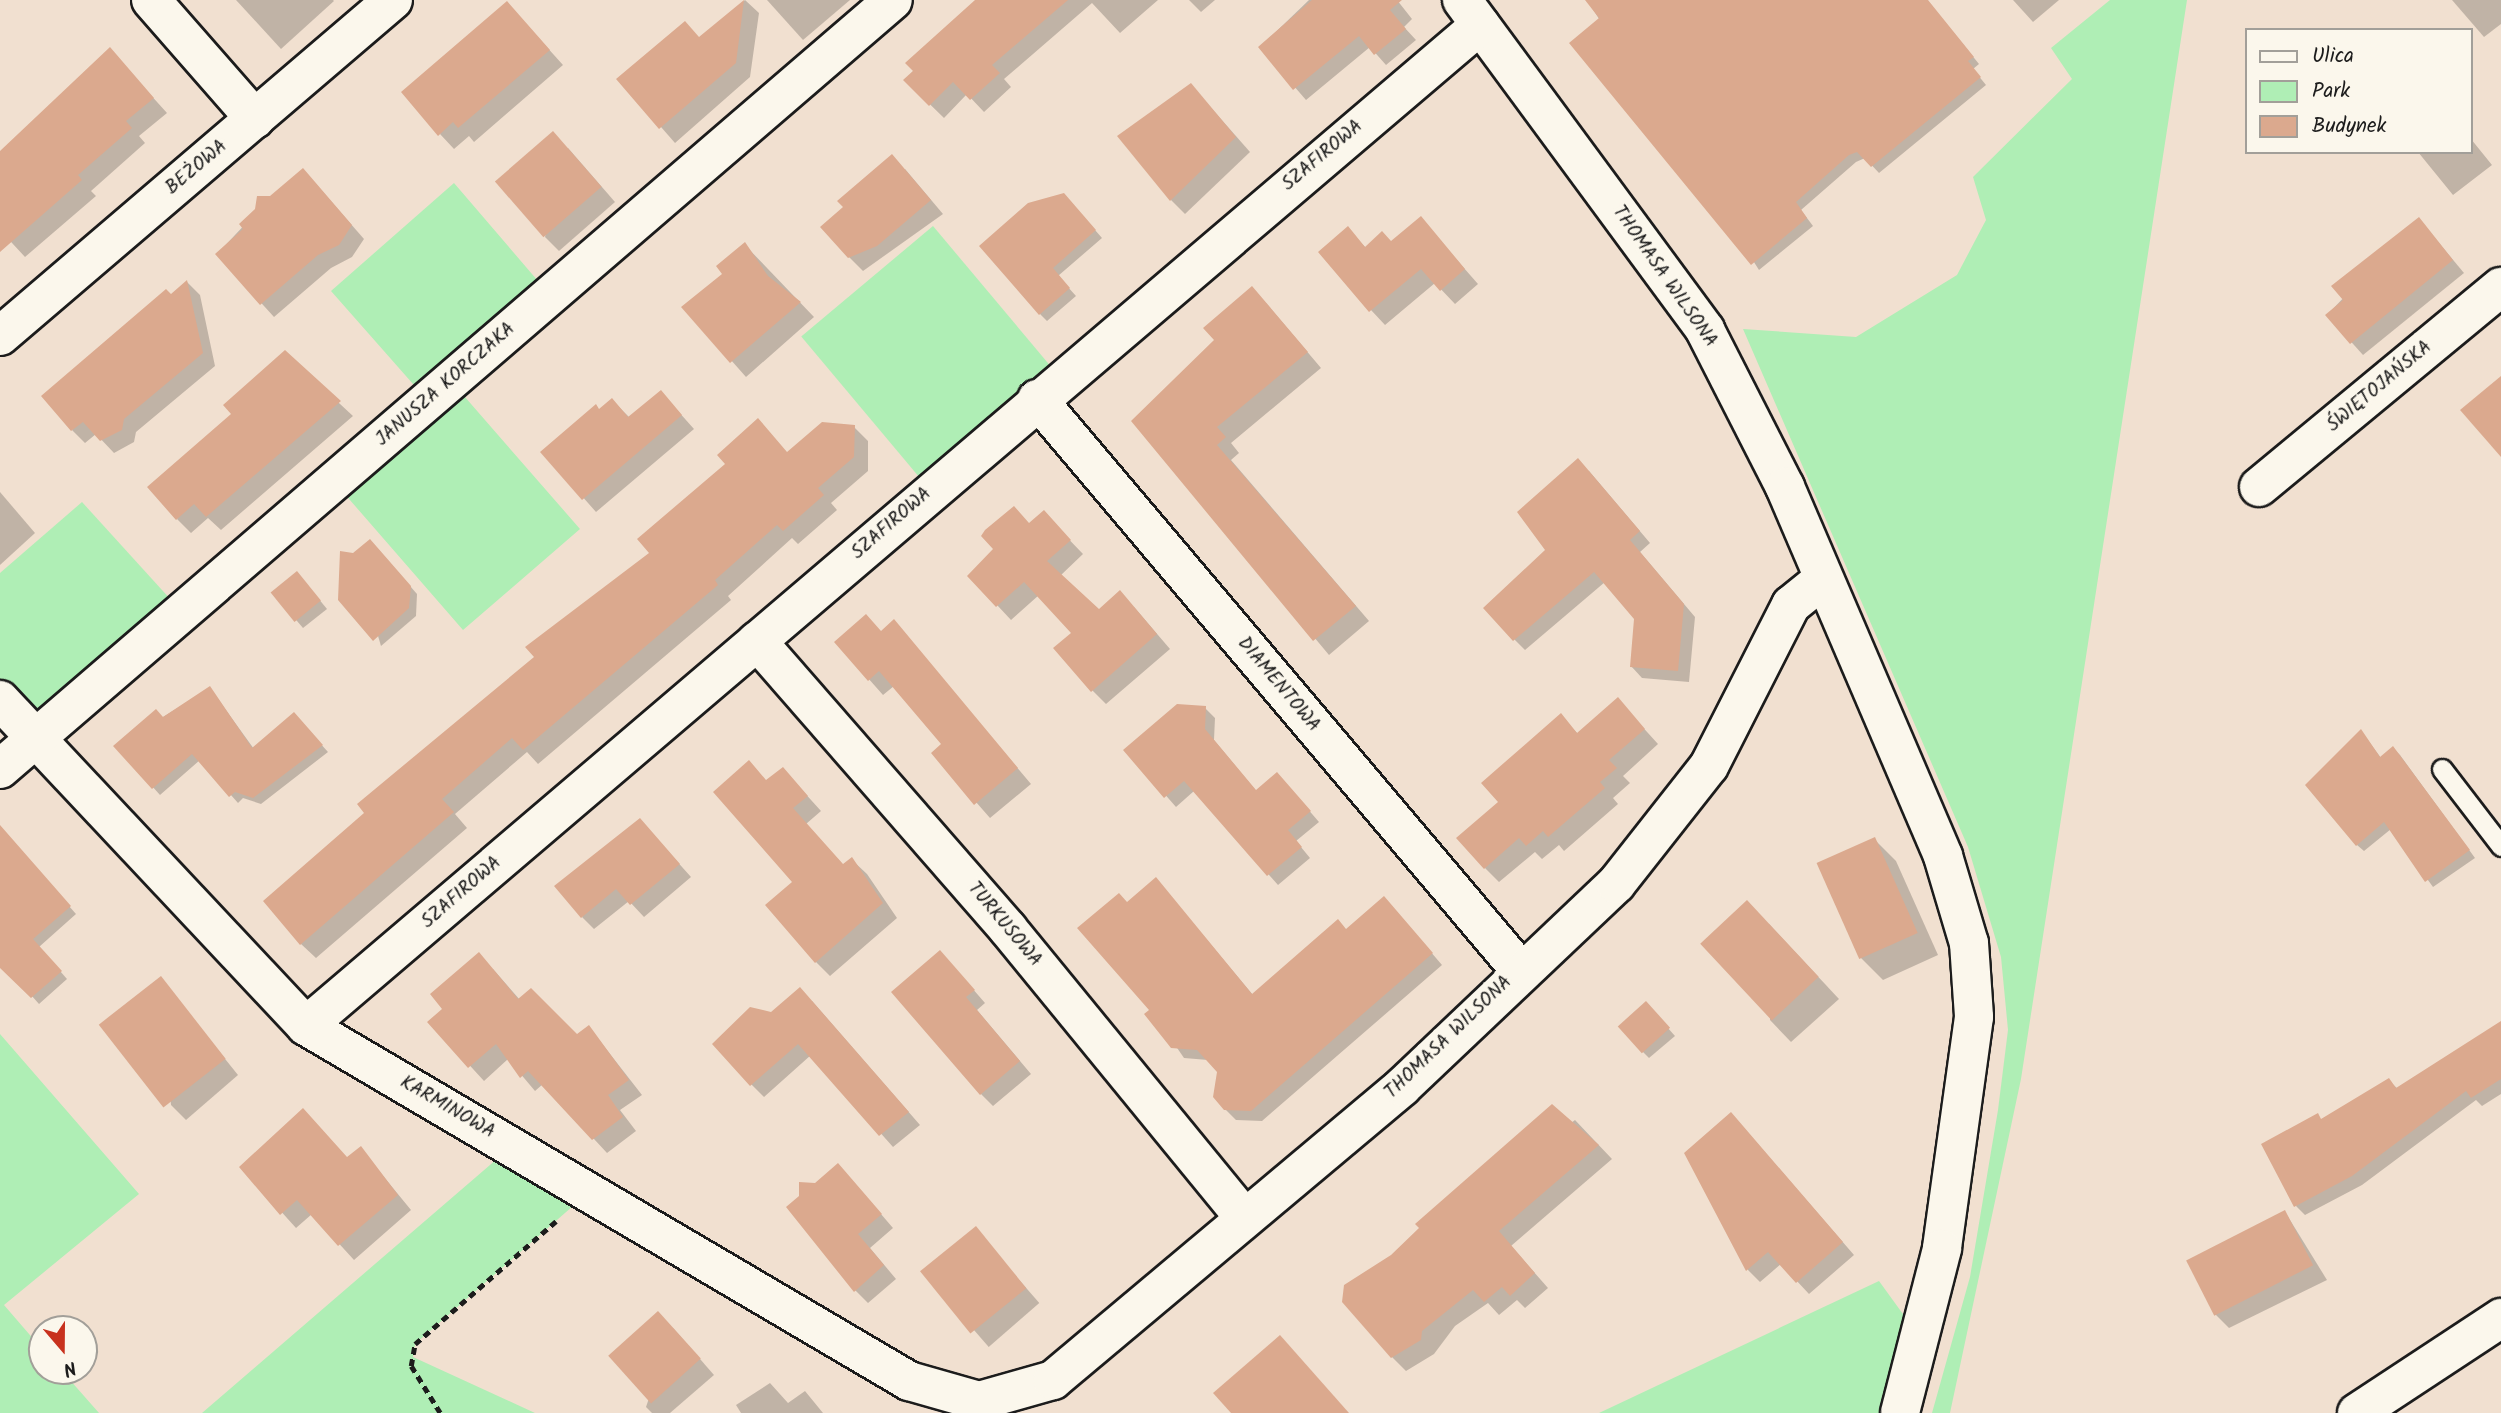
<!DOCTYPE html>
<html>
<head>
<meta charset="utf-8">
<style>
  body { margin:0 }
  #map { position:relative; width:2501px; height:1413px; overflow:hidden; background:#f1e0d0; font-family:Kalam,sans-serif }
  div>[style] { position:absolute }
  .green>* { inset:0; background:#afeeb5; transform-origin:0 0 }
  .shadow>* { inset:0; background:#0003; transform-origin:0 0 }
  .building>* { inset:0; background:#dba98e; transform-origin:0 0 }
  .path>* { height:4.5px; margin-top:-2.25px; transform-origin:0; background:repeating-linear-gradient(90deg,#1c1c1c 0 7px,transparent 0 12px) }
  .roads { filter:drop-shadow(2px 0 #1c1c1c) drop-shadow(-2px 0 #1c1c1c) drop-shadow(0 2px #1c1c1c) drop-shadow(0 -2px #1c1c1c) }
  .lane>* { height:19px; margin:-9.5px; padding:0 9.5px; transform-origin:9.5px; border-radius:9.5px; background:#fbf7ec }
  .street>* { height:38px; margin:-19px; padding:0 19px; transform-origin:19px; border-radius:19px; background:#fbf7ec }
  .secondary>* { height:38px; margin:-19px; padding:0 19px; transform-origin:19px; border-radius:19px; background:#fbf7ec }
  span { translate:-50% -50%; white-space:nowrap; text-align:center; line-height:1.15; -webkit-text-stroke:7px #fbf7ec; paint-order:stroke }
  .street-label { font-size:19px; color:#1c1c1c }
  .legend { position:absolute; left:2245px; top:28px; width:228px; height:126px; box-sizing:border-box; background:#fbf7ec; border:2px solid #a29f99; margin:0; padding:9px 12px; list-style:none; font-size:21px; color:#1c1c1c }
  .legend li { display:flex; align-items:center; gap:14px; height:35px }
  .legend b { width:35px; border:2px solid #a29f99 }
  .north { position:absolute; left:28px; top:1315px; width:70px; height:70px; box-sizing:border-box; background:#fbf7ec; border:2px solid #a29f99; border-radius:50%; rotate:160deg; font-size:19px; font-weight:700; line-height:28px; text-align:center; color:#1c1c1c }
  .north::after { content:''; display:block; margin:auto; width:24px; height:32px; background:#c8321e; clip-path:polygon(50% 0,100% 100%,50% 72%,0 100%) }
</style>
</head>
<body>
<div id="map">
  <div class="green">
    <i style="clip-path:polygon(2110px 0,2187px 0,2021px 1079px,1950px 1413px,1932px 1413px,1970px 1277px,1998px 1110px,2008px 1030px,2001px 957px,1968px 847px,1743px 329px,1856px 337px,1957px 275px,1986px 220px,1973px 177px,2072px 79px,2051px 48px)"></i>
    <i style="clip-path:polygon(454px 183px,550px 295px,451px 381px,580px 529px,463px 630px,336px 484px,428px 401px,331px 291px)"></i>
    <i style="left:933px;top:226px;width:199px;height:172px;rotate:50deg"></i>
    <i style="clip-path:polygon(82px 502px,182px 612px,34px 739px,0 700px,0 573px)"></i>
    <i style="clip-path:polygon(0 1034px,139px 1194px,4px 1305px,42px 1349px,42px 1371px,62px 1371px,99px 1413px,0 1413px)"></i>
    <i style="clip-path:polygon(512px 1146px,589px 1192px,415px 1344px,413px 1357px,535px 1413px,202px 1413px)"></i>
    <i style="clip-path:polygon(1879px 1281px,1908px 1321px,1881px 1413px,1599px 1413px)"></i>
  </div>
  <div class="shadow">
    <i style="clip-path:polygon(236px 0,333px 0,334px 1px,281px 49px)"></i>
    <i style="clip-path:polygon(745px 0,759px 13px,750px 77px,675px 143px,619px 79px,700px 38px)"></i>
    <i style="clip-path:polygon(767px 0,850px 0,803px 40px)"></i>
    <i style="clip-path:polygon(978px 0,1158px 0,1120px 33px,1092px 3px,1004px 79px,1011px 87px,984px 112px,967px 94px,944px 118px,905px 80px)"></i>
    <i style="clip-path:polygon(1189px 0,1215px 0,1201px 12px)"></i>
    <i style="clip-path:polygon(1309px 0,1397px 0,1412px 19px,1404px 27px,1416px 40px,1386px 65px,1370px 47px,1306px 100px,1260px 47px)"></i>
    <i style="clip-path:polygon(1587px 0,1927px 0,1979px 64px,1973px 69px,1986px 85px,1879px 173px,1865px 158px,1856px 162px,1801px 210px,1813px 226px,1759px 270px)"></i>
    <i style="clip-path:polygon(2013px 0,2059px 0,2033px 22px)"></i>
    <i style="clip-path:polygon(2452px 0,2501px 0,2501px 24px,2484px 37px)"></i>
    <i style="clip-path:polygon(507px 3px,563px 65px,474px 142px,469px 136px,454px 149px,440px 134px)"></i>
    <i style="clip-path:polygon(110px 50px,167px 113px,139px 136px,145px 143px,91px 191px,96px 196px,25px 257px,0 230px,0 153px)"></i>
    <i style="clip-path:polygon(1191px 85px,1250px 152px,1185px 214px,1171px 200px)"></i>
    <i style="clip-path:polygon(2471px 139px,2492px 165px,2453px 195px,2418px 152px,2471px 152px)"></i>
    <i style="clip-path:polygon(568px 148px,615px 202px,559px 251px,545px 237px)"></i>
    <i style="clip-path:polygon(905px 169px,943px 214px,863px 271px,849px 257px)"></i>
    <i style="clip-path:polygon(315px 183px,364px 239px,352px 257px,331px 268px,274px 317px,217px 254px,270px 198px)"></i>
    <i style="clip-path:polygon(1068px 199px,1102px 238px,1058px 276px,1076px 296px,1047px 321px,1040px 314px)"></i>
    <i style="clip-path:polygon(1420px 218px,1478px 284px,1455px 304px,1435px 283px,1385px 325px,1371px 310px,1348px 229px,1366px 248px,1391px 243px)"></i>
    <i style="clip-path:polygon(2419px 219px,2464px 273px,2363px 355px,2327px 315px)"></i>
    <i style="clip-path:polygon(744px 244px,814px 317px,746px 377px,684px 307px,725px 274px)"></i>
    <i style="clip-path:polygon(187px 282px,200px 295px,215px 366px,136px 432px,134px 442px,114px 453px,96px 434px,85px 443px,72px 430px)"></i>
    <i style="clip-path:polygon(1266px 303px,1321px 368px,1231px 443px,1239px 453px,1231px 460px,1369px 621px,1329px 655px,1133px 421px)"></i>
    <i style="clip-path:polygon(285px 353px,353px 416px,221px 530px,208px 518px,191px 533px,177px 519px,234px 414px)"></i>
    <i style="clip-path:polygon(661px 392px,694px 429px,596px 512px,543px 452px,612px 400px,630px 418px)"></i>
    <i style="clip-path:polygon(854px 427px,868px 441px,868px 471px,831px 503px,837px 510px,798px 544px,792px 538px,728px 596px,731px 600px,538px 764px,527px 752px,455px 814px,467px 828px,316px 958px,301px 944px,265px 902px,788px 454px)"></i>
    <i style="clip-path:polygon(1589px 471px,1650px 543px,1640px 552px,1695px 617px,1689px 682px,1642px 678px,1631px 666px,1636px 618px,1605px 582px,1525px 650px,1514px 639px,1547px 550px)"></i>
    <i style="clip-path:polygon(0 492px,35px 533px,0 565px)"></i>
    <i style="clip-path:polygon(1030px 525px,1057px 527px,1083px 554px,1060px 576px,1099px 611px,1134px 607px,1170px 649px,1106px 704px,1092px 690px,1074px 633px,1039px 595px,1011px 620px,970px 576px)"></i>
    <i style="clip-path:polygon(377px 548px,417px 594px,416px 616px,381px 646px,354px 555px)"></i>
    <i style="clip-path:polygon(304px 581px,327px 609px,303px 628px,273px 593px)"></i>
    <i style="clip-path:polygon(894px 622px,1031px 784px,990px 818px,933px 753px,944px 744px,894px 686px,883px 695px,836px 642px,882px 633px)"></i>
    <i style="clip-path:polygon(210px 688px,254px 749px,301px 722px,328px 752px,261px 804px,243px 798px,238px 803px,200px 760px,160px 795px,116px 746px)"></i>
    <i style="clip-path:polygon(1618px 700px,1658px 744px,1623px 776px,1630px 783px,1613px 798px,1618px 804px,1564px 851px,1559px 845px,1542px 859px,1535px 852px,1499px 882px,1485px 868px,1500px 802px,1561px 716px,1578px 734px)"></i>
    <i style="clip-path:polygon(1205px 708px,1215px 718px,1214px 740px,1257px 792px,1287px 785px,1319px 822px,1296px 841px,1310px 858px,1278px 885px,1194px 791px,1176px 807px,1126px 750px)"></i>
    <i style="clip-path:polygon(2367px 739px,2381px 758px,2393px 748px,2400px 755px,2475px 858px,2433px 887px,2391px 829px,2364px 851px,2357px 845px)"></i>
    <i style="clip-path:polygon(783px 769px,821px 811px,806px 824px,844px 866px,852px 860px,867px 874px,897px 918px,830px 976px,816px 962px,767px 782px)"></i>
    <i style="clip-path:polygon(640px 820px,691px 877px,644px 917px,629px 901px,594px 929px,582px 917px)"></i>
    <i style="clip-path:polygon(1874px 839px,1896px 861px,1938px 955px,1883px 980px,1861px 958px)"></i>
    <i style="clip-path:polygon(17px 847px,76px 914px,39px 947px,67px 979px,39px 1004px,0 960px,0 850px)"></i>
    <i style="clip-path:polygon(1156px 879px,1253px 995px,1347px 931px,1394px 909px,1442px 965px,1262px 1121px,1236px 1120px,1225px 1109px,1219px 1071px,1208px 1060px,1184px 1058px,1151px 1010px,1127px 904px)"></i>
    <i style="clip-path:polygon(1769px 924px,1839px 999px,1791px 1042px,1770px 1020px)"></i>
    <i style="clip-path:polygon(952px 965px,985px 1003px,977px 1010px,1031px 1074px,993px 1106px,981px 1094px)"></i>
    <i style="clip-path:polygon(493px 969px,520px 1000px,577px 1036px,589px 1027px,642px 1095px,620px 1110px,636px 1131px,607px 1153px,543px 1084px,535px 1091px,508px 1059px,484px 1081px,430px 1022px)"></i>
    <i style="clip-path:polygon(161px 979px,238px 1075px,186px 1120px,171px 1105px)"></i>
    <i style="clip-path:polygon(812px 1001px,920px 1125px,893px 1147px,811px 1055px,764px 1097px,751px 1084px,771px 1014px)"></i>
    <i style="clip-path:polygon(1652px 1010px,1675px 1036px,1649px 1058px,1642px 1051px)"></i>
    <i style="clip-path:polygon(2501px 1024px,2501px 1094px,2482px 1106px,2476px 1100px,2362px 1185px,2305px 1215px,2296px 1206px,2322px 1120px,2388px 1080px,2398px 1089px)"></i>
    <i style="clip-path:polygon(1575px 1120px,1612px 1159px,1511px 1246px,1548px 1288px,1525px 1308px,1517px 1300px,1499px 1315px,1488px 1303px,1455px 1326px,1434px 1354px,1406px 1371px,1392px 1357px,1392px 1257px)"></i>
    <i style="clip-path:polygon(1743px 1127px,1854px 1255px,1809px 1294px,1781px 1264px,1760px 1282px,1748px 1270px,1686px 1153px)"></i>
    <i style="clip-path:polygon(361px 1149px,411px 1210px,354px 1260px,312px 1214px,296px 1228px,241px 1167px,348px 1159px)"></i>
    <i style="clip-path:polygon(850px 1178px,893px 1228px,870px 1248px,896px 1279px,868px 1303px,855px 1290px,815px 1185px)"></i>
    <i style="clip-path:polygon(2285px 1212px,2327px 1280px,2229px 1328px,2215px 1314px)"></i>
    <i style="left:975px;top:1229px;width:98px;height:67px;rotate:49deg"></i>
    <i style="clip-path:polygon(673px 1328px,714px 1375px,670px 1413px,652px 1413px,646px 1407px)"></i>
    <i style="clip-path:polygon(770px 1383px,788px 1403px,805px 1391px,823px 1413px,741px 1413px,736px 1405px)"></i>
  </div>
  <div class="building">
    <i style="clip-path:polygon(744px 0,736px 63px,659px 129px,616px 79px,685px 21px,699px 37px)"></i>
    <i style="clip-path:polygon(975px 0,1068px 0,992px 65px,1000px 73px,970px 100px,953px 82px,929px 106px,903px 80px,913px 71px,905px 63px)"></i>
    <i style="clip-path:polygon(1312px 0,1402px 0,1390px 10px,1406px 29px,1374px 55px,1359px 36px,1293px 90px,1258px 47px)"></i>
    <i style="clip-path:polygon(1585px 0,1928px 0,1974px 57px,1968px 61px,1981px 77px,1871px 167px,1857px 152px,1849px 155px,1796px 202px,1807px 218px,1751px 265px,1569px 43px,1599px 18px)"></i>
    <i style="clip-path:polygon(507px 1px,550px 50px,458px 128px,453px 122px,438px 136px,401px 92px)"></i>
    <i style="clip-path:polygon(110px 47px,154px 98px,126px 121px,132px 128px,78px 175px,82px 180px,0 252px,0 151px)"></i>
    <i style="clip-path:polygon(1191px 83px,1236px 137px,1170px 201px,1117px 136px)"></i>
    <i style="left:553px;top:131px;width:74px;height:77px;rotate:49deg"></i>
    <i style="clip-path:polygon(892px 154px,931px 200px,877px 246px,848px 258px,820px 227px,843px 207px,837px 201px)"></i>
    <i style="clip-path:polygon(303px 168px,352px 225px,339px 245px,318px 255px,260px 305px,215px 254px,243px 229px,239px 224px,255px 209px,257px 196px,270px 196px)"></i>
    <i style="clip-path:polygon(1064px 193px,1096px 230px,1053px 268px,1070px 288px,1039px 315px,979px 246px,1028px 203px)"></i>
    <i style="clip-path:polygon(1421px 216px,1465px 269px,1440px 291px,1421px 269px,1369px 312px,1318px 252px,1348px 226px,1365px 247px,1382px 231px,1391px 241px)"></i>
    <i style="clip-path:polygon(2419px 217px,2453px 260px,2350px 344px,2325px 315px,2343px 300px,2331px 286px)"></i>
    <i style="clip-path:polygon(745px 242px,768px 276px,801px 302px,730px 363px,681px 307px,722px 274px,716px 266px)"></i>
    <i style="clip-path:polygon(187px 280px,203px 353px,124px 419px,122px 430px,100px 441px,83px 422px,71px 431px,41px 396px,166px 289px,171px 294px)"></i>
    <i style="clip-path:polygon(1252px 286px,1308px 352px,1217px 427px,1226px 437px,1217px 445px,1356px 606px,1313px 641px,1131px 421px,1214px 340px,1203px 328px)"></i>
    <i style="clip-path:polygon(285px 350px,341px 401px,206px 517px,194px 504px,176px 520px,147px 487px,231px 414px,223px 405px)"></i>
    <i style="clip-path:polygon(2501px 376px,2501px 457px,2460px 410px)"></i>
    <i style="clip-path:polygon(661px 390px,682px 415px,582px 500px,540px 452px,596px 404px,599px 409px,612px 398px,628px 417px)"></i>
    <i style="clip-path:polygon(758px 418px,787px 452px,822px 422px,855px 425px,854px 457px,818px 488px,824px 495px,783px 531px,777px 525px,715px 580px,718px 585px,523px 750px,512px 738px,442px 799px,454px 812px,300px 945px,263px 901px,364px 813px,357px 804px,534px 657px,525px 647px,649px 553px,637px 539px,725px 464px,717px 455px)"></i>
    <i style="clip-path:polygon(1578px 458px,1640px 531px,1630px 540px,1684px 604px,1678px 671px,1630px 667px,1634px 619px,1594px 572px,1513px 641px,1483px 608px,1545px 550px,1517px 512px)"></i>
    <i style="clip-path:polygon(1014px 506px,1029px 523px,1044px 510px,1071px 540px,1047px 561px,1099px 609px,1120px 590px,1157px 634px,1091px 692px,1053px 648px,1071px 633px,1024px 582px,996px 607px,967px 576px,993px 549px,981px 536px,985px 530px)"></i>
    <i style="clip-path:polygon(370px 539px,411px 586px,409px 608px,373px 641px,338px 600px,340px 551px,353px 553px)"></i>
    <i style="left:297px;top:571px;width:38px;height:34px;rotate:51deg"></i>
    <i style="clip-path:polygon(866px 614px,881px 631px,894px 619px,1018px 768px,974px 805px,931px 753px,941px 744px,879px 671px,868px 681px,834px 642px)"></i>
    <i style="clip-path:polygon(210px 686px,252px 748px,294px 712px,323px 745px,253px 798px,235px 792px,229px 797px,192px 754px,152px 789px,113px 746px,156px 709px,163px 717px)"></i>
    <i style="clip-path:polygon(1618px 697px,1645px 729px,1609px 760px,1617px 768px,1600px 782px,1605px 788px,1548px 837px,1543px 831px,1526px 846px,1519px 838px,1484px 869px,1456px 838px,1498px 802px,1481px 783px,1561px 713px,1577px 733px)"></i>
    <i style="clip-path:polygon(1177px 704px,1206px 706px,1205px 729px,1256px 790px,1277px 772px,1311px 811px,1288px 830px,1302px 847px,1267px 876px,1184px 781px,1164px 798px,1123px 750px)"></i>
    <i style="clip-path:polygon(2361px 729px,2380px 757px,2393px 746px,2470px 850px,2425px 882px,2384px 822px,2356px 846px,2305px 785px)"></i>
    <i style="clip-path:polygon(749px 760px,766px 780px,783px 767px,808px 796px,793px 808px,843px 864px,852px 857px,883px 903px,815px 963px,765px 905px,792px 882px,713px 792px)"></i>
    <i style="clip-path:polygon(640px 818px,680px 864px,630px 905px,616px 889px,581px 918px,554px 886px)"></i>
    <i style="clip-path:polygon(0 825px,71px 906px,33px 939px,62px 971px,31px 998px,0 968px)"></i>
    <i style="left:1875px;top:837px;width:105px;height:64px;rotate:66deg"></i>
    <i style="clip-path:polygon(1156px 877px,1252px 994px,1338px 919px,1346px 929px,1384px 896px,1433px 953px,1251px 1111px,1224px 1110px,1213px 1097px,1217px 1072px,1197px 1050px,1171px 1048px,1144px 1014px,1149px 1010px,1077px 928px,1119px 893px,1127px 902px)"></i>
    <i style="left:1747px;top:900px;width:105px;height:64px;rotate:47deg"></i>
    <i style="clip-path:polygon(940px 950px,975px 990px,966px 997px,1020px 1061px,980px 1095px,891px 992px)"></i>
    <i style="clip-path:polygon(479px 952px,518px 999px,531px 988px,577px 1034px,589px 1025px,629px 1080px,608px 1095px,623px 1117px,592px 1140px,528px 1071px,520px 1078px,496px 1044px,468px 1068px,427px 1022px,442px 1009px,430px 994px)"></i>
    <i style="left:161px;top:976px;width:105px;height:79px;rotate:52deg"></i>
    <i style="clip-path:polygon(800px 987px,909px 1112px,879px 1136px,798px 1044px,750px 1086px,712px 1044px,750px 1007px,771px 1012px)"></i>
    <i style="left:1646px;top:1001px;width:36px;height:38px;rotate:48deg"></i>
    <i style="clip-path:polygon(2501px 1021px,2501px 1079px,2471px 1098px,2466px 1091px,2352px 1176px,2294px 1207px,2261px 1144px,2318px 1113px,2321px 1119px,2389px 1078px,2396px 1088px)"></i>
    <i style="clip-path:polygon(1552px 1104px,1599px 1145px,1499px 1231px,1535px 1273px,1510px 1296px,1502px 1287px,1484px 1302px,1473px 1290px,1422px 1331px,1421px 1340px,1391px 1358px,1342px 1302px,1344px 1285px,1391px 1255px,1419px 1228px,1415px 1224px)"></i>
    <i style="clip-path:polygon(303px 1108px,347px 1157px,361px 1146px,398px 1195px,338px 1246px,297px 1200px,280px 1215px,239px 1167px)"></i>
    <i style="clip-path:polygon(1731px 1112px,1843px 1242px,1796px 1283px,1768px 1252px,1746px 1271px,1684px 1153px)"></i>
    <i style="clip-path:polygon(838px 1163px,882px 1214px,858px 1234px,884px 1265px,854px 1292px,786px 1207px,799px 1196px,799px 1182px,815px 1183px)"></i>
    <i style="left:2285px;top:1210px;width:62px;height:111px;rotate:63deg"></i>
    <i style="left:976px;top:1226px;width:80px;height:72px;rotate:51deg"></i>
    <i style="left:658px;top:1311px;width:64px;height:67px;rotate:48deg"></i>
    <i style="clip-path:polygon(1280px 1335px,1349px 1413px,1231px 1413px,1213px 1393px)"></i>
  </div>
  <div class="path">
    <i style="left:440px;top:1413px;width:55px;rotate:-121.7deg"></i>
    <i style="left:411px;top:1366px;width:22px;rotate:-80deg"></i>
    <i style="left:415px;top:1344px;width:187px;rotate:-41.1deg"></i>
  </div>
  <div class="roads">
    <div class="lane">
      <i style="left:2442px;top:769px;width:97px;rotate:52.5deg"></i>
    </div>
    <div class="street">
      <i style="left:151px;top:0;width:158px;rotate:48.8deg"></i>
      <i style="left:1462px;top:0;width:410px;rotate:53.6deg"></i>
      <i style="left:1705px;top:330px;width:176px;rotate:63deg"></i>
      <i style="left:1785px;top:487px;width:401px;rotate:66.8deg"></i>
      <i style="left:1943px;top:856px;width:91px;rotate:73.4deg"></i>
      <i style="left:1969px;top:943px;width:74px;rotate:86.1deg"></i>
      <i style="left:1974px;top:1017px;width:234px;rotate:97.9deg"></i>
      <i style="left:1942px;top:1249px;width:169px;rotate:104.4deg"></i>
      <i style="left:0;top:336px;width:517px;rotate:-40.53deg"></i>
      <i style="left:1037px;top:399px;width:748px;rotate:49.77deg"></i>
      <i style="left:2259px;top:487px;width:314px;rotate:-39.6deg"></i>
      <i style="left:757px;top:641px;width:382px;rotate:48.9deg"></i>
      <i style="left:1008px;top:929px;width:371px;rotate:50.7deg"></i>
      <i style="left:0;top:700px;width:447px;rotate:46.8deg"></i>
      <i style="left:306px;top:1026px;width:700px;rotate:30.49deg"></i>
      <i style="left:909px;top:1381px;width:73px;rotate:15.9deg"></i>
      <i style="left:979px;top:1401px;width:77px;rotate:-15.8deg"></i>
      <i style="left:1053px;top:1380px;width:456px;rotate:-40deg"></i>
      <i style="left:1402px;top:1087px;width:295px;rotate:-43.5deg"></i>
      <i style="left:1616px;top:884px;width:150px;rotate:-51.8deg"></i>
      <i style="left:1709px;top:766px;width:181px;rotate:-63deg"></i>
      <i style="left:1791px;top:605px;width:41px;rotate:-39.1deg"></i>
      <i style="left:0;top:769px;width:1178px;rotate:-40.73deg"></i>
      <i style="left:306px;top:1026px;width:1543px;rotate:-40.45deg"></i>
    </div>
    <div class="secondary">
      <i style="left:2357px;top:1413px;width:173px;rotate:-33.4deg"></i>
    </div>
  </div>
  <div class="street-label">
    <span style="left:1323px;top:156px;rotate:-40deg">SZAFIROWA</span>
    <span style="left:197px;top:168px;rotate:-40deg">BEŻOWA</span>
    <span style="left:1664px;top:277px;rotate:55deg">THOMASA WILSONA</span>
    <span style="left:446px;top:385px;rotate:-41deg">JANUSZA KORCZAKA</span>
    <span style="left:2380px;top:387px;rotate:-40deg">ŚWIĘTOJAŃSKA</span>
    <span style="left:892px;top:524px;rotate:-41deg">SZAFIROWA</span>
    <span style="left:1278px;top:685px;rotate:50deg">DIAMENTOWA</span>
    <span style="left:462px;top:893px;rotate:-41deg">SZAFIROWA</span>
    <span style="left:1004px;top:925px;rotate:50deg">TURKUSOWA</span>
    <span style="left:1449px;top:1038px;rotate:-44deg">THOMASA WILSONA</span>
    <span style="left:447px;top:1108px;rotate:30deg">KARMINOWA</span>
  </div>
  <ul class="legend">
  <li><b style="height:9px;background:#fbf7ec"></b>Ulica</li>
  <li><b style="height:19px;background:#afeeb5"></b>Park</li>
  <li><b style="height:19px;background:#dba98e"></b>Budynek</li>
  </ul>
  <div class="north">N</div>
</div>
</body>
</html>
